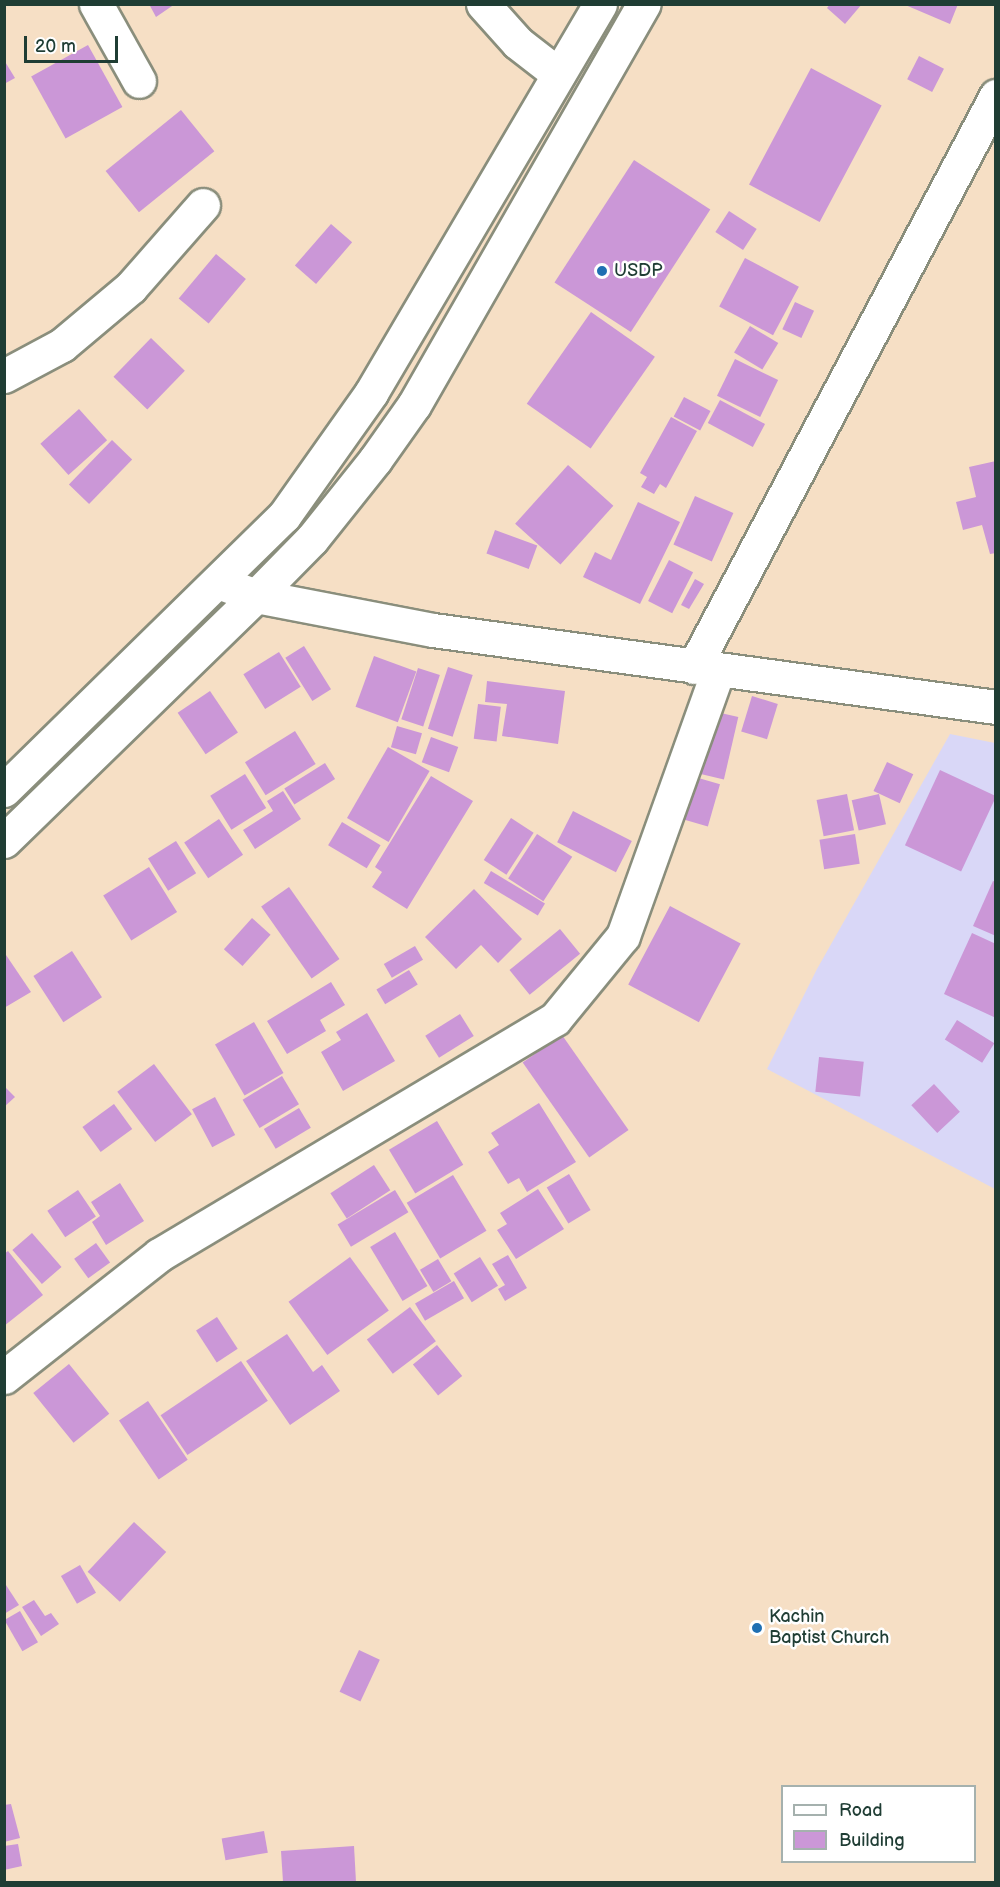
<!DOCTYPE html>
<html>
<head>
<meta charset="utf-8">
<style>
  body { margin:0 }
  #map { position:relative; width:1000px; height:1887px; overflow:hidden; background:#f6dfc5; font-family:"Balsamiq Sans",sans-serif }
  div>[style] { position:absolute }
  .built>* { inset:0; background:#d9d7f7 }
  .building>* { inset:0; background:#cb97d7; transform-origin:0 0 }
  .roads { filter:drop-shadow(2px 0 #8a8e7c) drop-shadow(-2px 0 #8a8e7c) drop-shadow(0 2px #8a8e7c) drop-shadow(0 -2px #8a8e7c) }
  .minor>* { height:33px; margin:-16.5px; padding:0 16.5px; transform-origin:16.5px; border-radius:16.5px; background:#fff }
  .major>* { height:33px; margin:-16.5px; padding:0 16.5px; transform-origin:16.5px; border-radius:16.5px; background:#fff }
  .dots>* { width:16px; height:16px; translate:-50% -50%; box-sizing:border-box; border:3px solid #fff; border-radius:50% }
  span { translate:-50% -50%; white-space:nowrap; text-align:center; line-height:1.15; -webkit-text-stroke:5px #fff; paint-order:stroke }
  .poi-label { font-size:18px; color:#1f3d34 }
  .left { translate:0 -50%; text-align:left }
  .frame { position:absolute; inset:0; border:6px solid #1f3d34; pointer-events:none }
  .legend { position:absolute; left:781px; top:1785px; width:195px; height:78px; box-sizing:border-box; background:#fff; border:2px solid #a5b1ae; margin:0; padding:8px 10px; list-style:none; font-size:18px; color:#1f3d34 }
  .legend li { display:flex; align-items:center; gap:12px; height:30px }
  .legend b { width:30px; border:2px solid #a5b1ae }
  .scale { position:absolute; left:24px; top:36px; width:94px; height:27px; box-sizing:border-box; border:3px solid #1f3d34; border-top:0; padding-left:8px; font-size:18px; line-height:21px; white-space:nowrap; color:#1f3d34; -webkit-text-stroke:4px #fff; paint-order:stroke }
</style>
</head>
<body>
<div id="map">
  <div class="built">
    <i style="clip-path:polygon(950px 734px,995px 743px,995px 1189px,767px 1069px,817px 969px)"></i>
  </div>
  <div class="building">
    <i style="clip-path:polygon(149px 4px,175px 4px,156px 17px)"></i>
    <i style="clip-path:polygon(830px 4px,862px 4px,845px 24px,827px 8px)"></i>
    <i style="clip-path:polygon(903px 4px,958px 4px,950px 24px)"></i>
    <i style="left:88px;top:45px;width:71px;height:65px;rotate:61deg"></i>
    <i style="left:919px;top:56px;width:28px;height:26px;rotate:27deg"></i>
    <i style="clip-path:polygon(4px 60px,15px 78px,4px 84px)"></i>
    <i style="left:811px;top:68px;width:80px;height:132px;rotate:28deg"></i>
    <i style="left:181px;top:110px;width:53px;height:97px;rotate:51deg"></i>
    <i style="left:634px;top:160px;width:91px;height:146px;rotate:33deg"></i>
    <i style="left:729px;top:211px;width:33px;height:25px;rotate:33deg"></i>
    <i style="left:331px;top:224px;width:28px;height:55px;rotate:41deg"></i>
    <i style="left:216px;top:254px;width:39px;height:58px;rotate:40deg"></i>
    <i style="left:745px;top:258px;width:61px;height:55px;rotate:28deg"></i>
    <i style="left:795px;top:302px;width:21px;height:30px;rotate:25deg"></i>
    <i style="left:591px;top:312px;width:78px;height:112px;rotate:35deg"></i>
    <i style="left:750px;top:326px;width:33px;height:31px;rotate:31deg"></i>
    <i style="left:151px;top:338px;width:47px;height:54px;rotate:44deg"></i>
    <i style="left:735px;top:359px;width:48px;height:41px;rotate:26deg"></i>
    <i style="left:684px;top:397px;width:30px;height:22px;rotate:28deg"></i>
    <i style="left:720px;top:400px;width:51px;height:26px;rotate:28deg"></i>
    <i style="left:79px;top:409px;width:42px;height:52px;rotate:48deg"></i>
    <i style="clip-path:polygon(671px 417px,697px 431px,666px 488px,660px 484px,654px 494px,641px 487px,647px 477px,640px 473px)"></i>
    <i style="left:112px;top:440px;width:28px;height:62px;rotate:44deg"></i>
    <i style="clip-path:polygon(996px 461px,996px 553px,990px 554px,982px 525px,963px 530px,956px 502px,976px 497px,969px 467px)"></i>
    <i style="left:568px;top:465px;width:61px;height:79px;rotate:42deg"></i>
    <i style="left:695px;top:496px;width:42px;height:53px;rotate:24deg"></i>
    <i style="clip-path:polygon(638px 502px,680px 522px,640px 604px,583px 577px,595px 552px,611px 560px)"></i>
    <i style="left:495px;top:530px;width:45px;height:25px;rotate:20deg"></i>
    <i style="left:669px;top:560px;width:27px;height:46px;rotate:27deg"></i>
    <i style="clip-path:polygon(695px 579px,704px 584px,689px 609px,681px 605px)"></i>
    <i style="left:304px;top:646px;width:51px;height:22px;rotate:58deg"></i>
    <i style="left:279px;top:652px;width:41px;height:42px;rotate:58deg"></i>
    <i style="left:374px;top:656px;width:45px;height:54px;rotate:20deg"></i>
    <i style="left:448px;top:667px;width:26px;height:65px;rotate:18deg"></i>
    <i style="left:418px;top:668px;width:23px;height:54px;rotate:18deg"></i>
    <i style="clip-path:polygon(487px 681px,565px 691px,558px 744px,502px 736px,507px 704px,485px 702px)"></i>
    <i style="left:210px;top:691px;width:50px;height:39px;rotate:56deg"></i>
    <i style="left:752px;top:696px;width:27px;height:37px;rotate:17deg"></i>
    <i style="left:478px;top:704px;width:23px;height:35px;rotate:7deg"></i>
    <i style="left:712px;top:711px;width:27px;height:64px;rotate:13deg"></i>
    <i style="left:397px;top:726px;width:26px;height:22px;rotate:16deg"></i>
    <i style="left:295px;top:731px;width:39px;height:59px;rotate:58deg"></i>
    <i style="left:431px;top:737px;width:29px;height:27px;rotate:20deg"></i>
    <i style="left:388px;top:747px;width:48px;height:82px;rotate:30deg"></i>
    <i style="left:887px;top:762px;width:29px;height:32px;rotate:25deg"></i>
    <i style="left:325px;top:763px;width:19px;height:48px;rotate:58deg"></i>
    <i style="left:940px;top:770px;width:62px;height:83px;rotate:25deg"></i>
    <i style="left:245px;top:774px;width:40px;height:41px;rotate:58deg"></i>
    <i style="clip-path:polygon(431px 776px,473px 801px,407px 909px,372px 887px,382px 872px,375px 867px)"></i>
    <i style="left:695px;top:777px;width:26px;height:44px;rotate:16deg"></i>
    <i style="clip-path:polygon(283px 791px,301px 819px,255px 849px,243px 830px,273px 811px,267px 801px)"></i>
    <i style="left:847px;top:794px;width:37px;height:31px;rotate:79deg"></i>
    <i style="left:879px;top:794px;width:31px;height:28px;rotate:77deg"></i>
    <i style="left:573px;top:811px;width:66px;height:35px;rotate:27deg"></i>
    <i style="left:511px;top:818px;width:27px;height:50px;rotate:33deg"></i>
    <i style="left:219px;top:819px;width:43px;height:42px;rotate:56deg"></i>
    <i style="left:342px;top:822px;width:45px;height:27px;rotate:31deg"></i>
    <i style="left:537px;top:834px;width:42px;height:53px;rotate:33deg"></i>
    <i style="left:855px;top:834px;width:30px;height:36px;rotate:81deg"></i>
    <i style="left:176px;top:841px;width:38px;height:33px;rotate:58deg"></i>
    <i style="left:149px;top:867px;width:53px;height:54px;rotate:58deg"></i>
    <i style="left:491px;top:871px;width:63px;height:14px;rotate:31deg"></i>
    <i style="clip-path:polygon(993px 881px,996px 882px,996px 936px,973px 926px)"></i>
    <i style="left:289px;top:887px;width:88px;height:34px;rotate:55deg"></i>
    <i style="clip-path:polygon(474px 889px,522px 939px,498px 963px,481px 945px,456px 969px,425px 937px)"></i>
    <i style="left:670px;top:906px;width:80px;height:89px;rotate:28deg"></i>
    <i style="left:252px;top:918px;width:25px;height:42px;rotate:42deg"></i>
    <i style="left:560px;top:929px;width:32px;height:65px;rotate:51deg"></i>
    <i style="clip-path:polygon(972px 933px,996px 944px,996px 1018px,944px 994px)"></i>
    <i style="left:415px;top:946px;width:16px;height:36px;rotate:60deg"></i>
    <i style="left:72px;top:951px;width:55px;height:46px;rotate:57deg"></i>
    <i style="clip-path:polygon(4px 952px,31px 992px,4px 1008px)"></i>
    <i style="left:409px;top:970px;width:17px;height:38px;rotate:59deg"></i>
    <i style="clip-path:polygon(331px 982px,345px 1005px,320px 1020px,326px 1031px,287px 1054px,267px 1021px)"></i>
    <i style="clip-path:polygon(367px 1013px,395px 1061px,343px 1091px,321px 1052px,341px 1040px,336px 1032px)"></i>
    <i style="left:460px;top:1014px;width:26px;height:41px;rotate:58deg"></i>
    <i style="left:957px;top:1020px;width:44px;height:23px;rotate:32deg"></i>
    <i style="left:254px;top:1022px;width:59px;height:45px;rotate:60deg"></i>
    <i style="left:562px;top:1035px;width:116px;height:48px;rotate:55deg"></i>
    <i style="left:819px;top:1057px;width:45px;height:35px;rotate:6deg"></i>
    <i style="left:154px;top:1064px;width:63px;height:46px;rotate:53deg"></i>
    <i style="left:282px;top:1076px;width:33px;height:46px;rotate:59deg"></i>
    <i style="left:934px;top:1084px;width:38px;height:31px;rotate:47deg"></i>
    <i style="clip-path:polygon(4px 1086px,15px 1097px,4px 1107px)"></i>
    <i style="left:215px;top:1097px;width:43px;height:26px;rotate:62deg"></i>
    <i style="clip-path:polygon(539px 1103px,576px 1162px,527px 1192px,519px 1178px,508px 1184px,488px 1152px,499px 1145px,491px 1133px)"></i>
    <i style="left:114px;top:1104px;width:31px;height:39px;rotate:54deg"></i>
    <i style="left:299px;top:1108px;width:23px;height:41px;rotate:59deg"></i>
    <i style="left:437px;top:1121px;width:51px;height:56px;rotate:59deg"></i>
    <i style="left:374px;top:1165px;width:30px;height:52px;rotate:57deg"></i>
    <i style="left:569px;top:1174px;width:42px;height:26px;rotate:59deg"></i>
    <i style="left:453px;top:1175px;width:65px;height:54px;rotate:59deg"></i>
    <i style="clip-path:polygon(120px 1183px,144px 1221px,106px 1245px,92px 1222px,100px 1216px,91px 1202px)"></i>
    <i style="clip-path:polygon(538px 1189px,564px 1229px,516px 1259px,497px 1230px,507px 1224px,500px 1213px)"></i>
    <i style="left:78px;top:1190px;width:32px;height:37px;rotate:56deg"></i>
    <i style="left:395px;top:1190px;width:26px;height:67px;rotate:59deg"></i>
    <i style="left:395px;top:1232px;width:63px;height:29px;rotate:59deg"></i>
    <i style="left:32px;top:1233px;width:45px;height:26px;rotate:49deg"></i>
    <i style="left:96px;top:1243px;width:24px;height:27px;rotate:54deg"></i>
    <i style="clip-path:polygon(8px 1251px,43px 1295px,4px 1326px,4px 1254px)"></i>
    <i style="clip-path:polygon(508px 1255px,527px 1288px,505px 1301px,498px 1289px,505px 1285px,492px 1264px)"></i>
    <i style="left:350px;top:1257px;width:66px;height:76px;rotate:54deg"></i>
    <i style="left:480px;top:1257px;width:34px;height:31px;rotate:58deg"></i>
    <i style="left:438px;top:1259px;width:26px;height:21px;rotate:59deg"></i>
    <i style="left:454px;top:1281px;width:20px;height:45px;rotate:60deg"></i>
    <i style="left:410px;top:1307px;width:43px;height:54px;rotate:53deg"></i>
    <i style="left:217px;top:1317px;width:38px;height:25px;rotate:57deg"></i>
    <i style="clip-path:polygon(287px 1334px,313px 1372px,322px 1365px,340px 1391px,290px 1425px,246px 1361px)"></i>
    <i style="left:437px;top:1345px;width:40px;height:31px;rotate:51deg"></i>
    <i style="left:241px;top:1361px;width:48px;height:97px;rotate:56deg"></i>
    <i style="left:69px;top:1364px;width:64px;height:46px;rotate:51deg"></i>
    <i style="left:148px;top:1401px;width:71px;height:35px;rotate:56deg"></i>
    <i style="left:134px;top:1522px;width:44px;height:68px;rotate:43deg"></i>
    <i style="left:80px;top:1565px;width:32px;height:22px;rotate:60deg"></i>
    <i style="clip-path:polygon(4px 1582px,19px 1605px,4px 1614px)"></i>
    <i style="clip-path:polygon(34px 1600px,45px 1616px,51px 1613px,59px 1624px,41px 1636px,22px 1607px)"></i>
    <i style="left:20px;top:1611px;width:36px;height:18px;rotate:60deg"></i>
    <i style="left:359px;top:1650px;width:23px;height:46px;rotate:25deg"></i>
    <i style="clip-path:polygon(11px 1804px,20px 1838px,4px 1842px,4px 1805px)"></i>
    <i style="left:264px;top:1831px;width:22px;height:43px;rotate:80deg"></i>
    <i style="clip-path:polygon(18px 1844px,22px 1866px,4px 1870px,4px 1846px)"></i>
    <i style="clip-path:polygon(354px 1846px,356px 1882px,283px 1882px,281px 1851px)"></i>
  </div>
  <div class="roads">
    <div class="minor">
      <i style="left:96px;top:4px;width:88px;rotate:60.8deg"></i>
      <i style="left:483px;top:4px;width:52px;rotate:48.1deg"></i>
      <i style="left:518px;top:43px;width:51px;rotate:37.8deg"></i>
      <i style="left:4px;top:376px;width:66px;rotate:-28.1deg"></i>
      <i style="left:62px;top:345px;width:90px;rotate:-40deg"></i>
      <i style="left:131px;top:287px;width:109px;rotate:-48.7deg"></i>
      <i style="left:218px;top:582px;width:40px;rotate:20.2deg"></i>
      <i style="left:256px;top:596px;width:180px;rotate:10.9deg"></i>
      <i style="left:433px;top:630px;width:568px;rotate:7.79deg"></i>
      <i style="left:694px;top:667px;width:646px;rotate:-62.13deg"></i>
      <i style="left:4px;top:1377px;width:197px;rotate:-38.2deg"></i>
      <i style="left:159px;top:1255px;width:461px;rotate:-30.8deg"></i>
      <i style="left:555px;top:1019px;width:107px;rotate:-50.7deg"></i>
      <i style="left:623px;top:936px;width:282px;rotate:-70.3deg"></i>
    </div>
    <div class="major">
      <i style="left:4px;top:790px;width:392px;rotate:-44.4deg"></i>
      <i style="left:284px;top:516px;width:151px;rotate:-54.7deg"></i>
      <i style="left:371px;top:393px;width:451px;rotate:-59.5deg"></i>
      <i style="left:4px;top:841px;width:351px;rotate:-44.2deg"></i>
      <i style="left:256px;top:596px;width:80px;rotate:-45.5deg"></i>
      <i style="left:312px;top:539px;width:101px;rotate:-51.4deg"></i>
      <i style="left:375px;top:460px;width:67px;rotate:-54.7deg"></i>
      <i style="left:414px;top:405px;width:462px;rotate:-60.2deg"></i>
    </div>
  </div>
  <div class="dots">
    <i style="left:602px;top:271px;background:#1f6fb2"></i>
    <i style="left:757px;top:1628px;background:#1f6fb2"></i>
  </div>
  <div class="poi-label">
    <span class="left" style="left:614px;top:271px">USDP</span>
    <span class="left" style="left:769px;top:1628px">Kachin<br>Baptist Church</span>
  </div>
  <div class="frame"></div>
  <ul class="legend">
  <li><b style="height:8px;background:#fff"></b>Road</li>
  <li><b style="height:16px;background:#cb97d7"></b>Building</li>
  </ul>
  <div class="scale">20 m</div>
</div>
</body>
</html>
